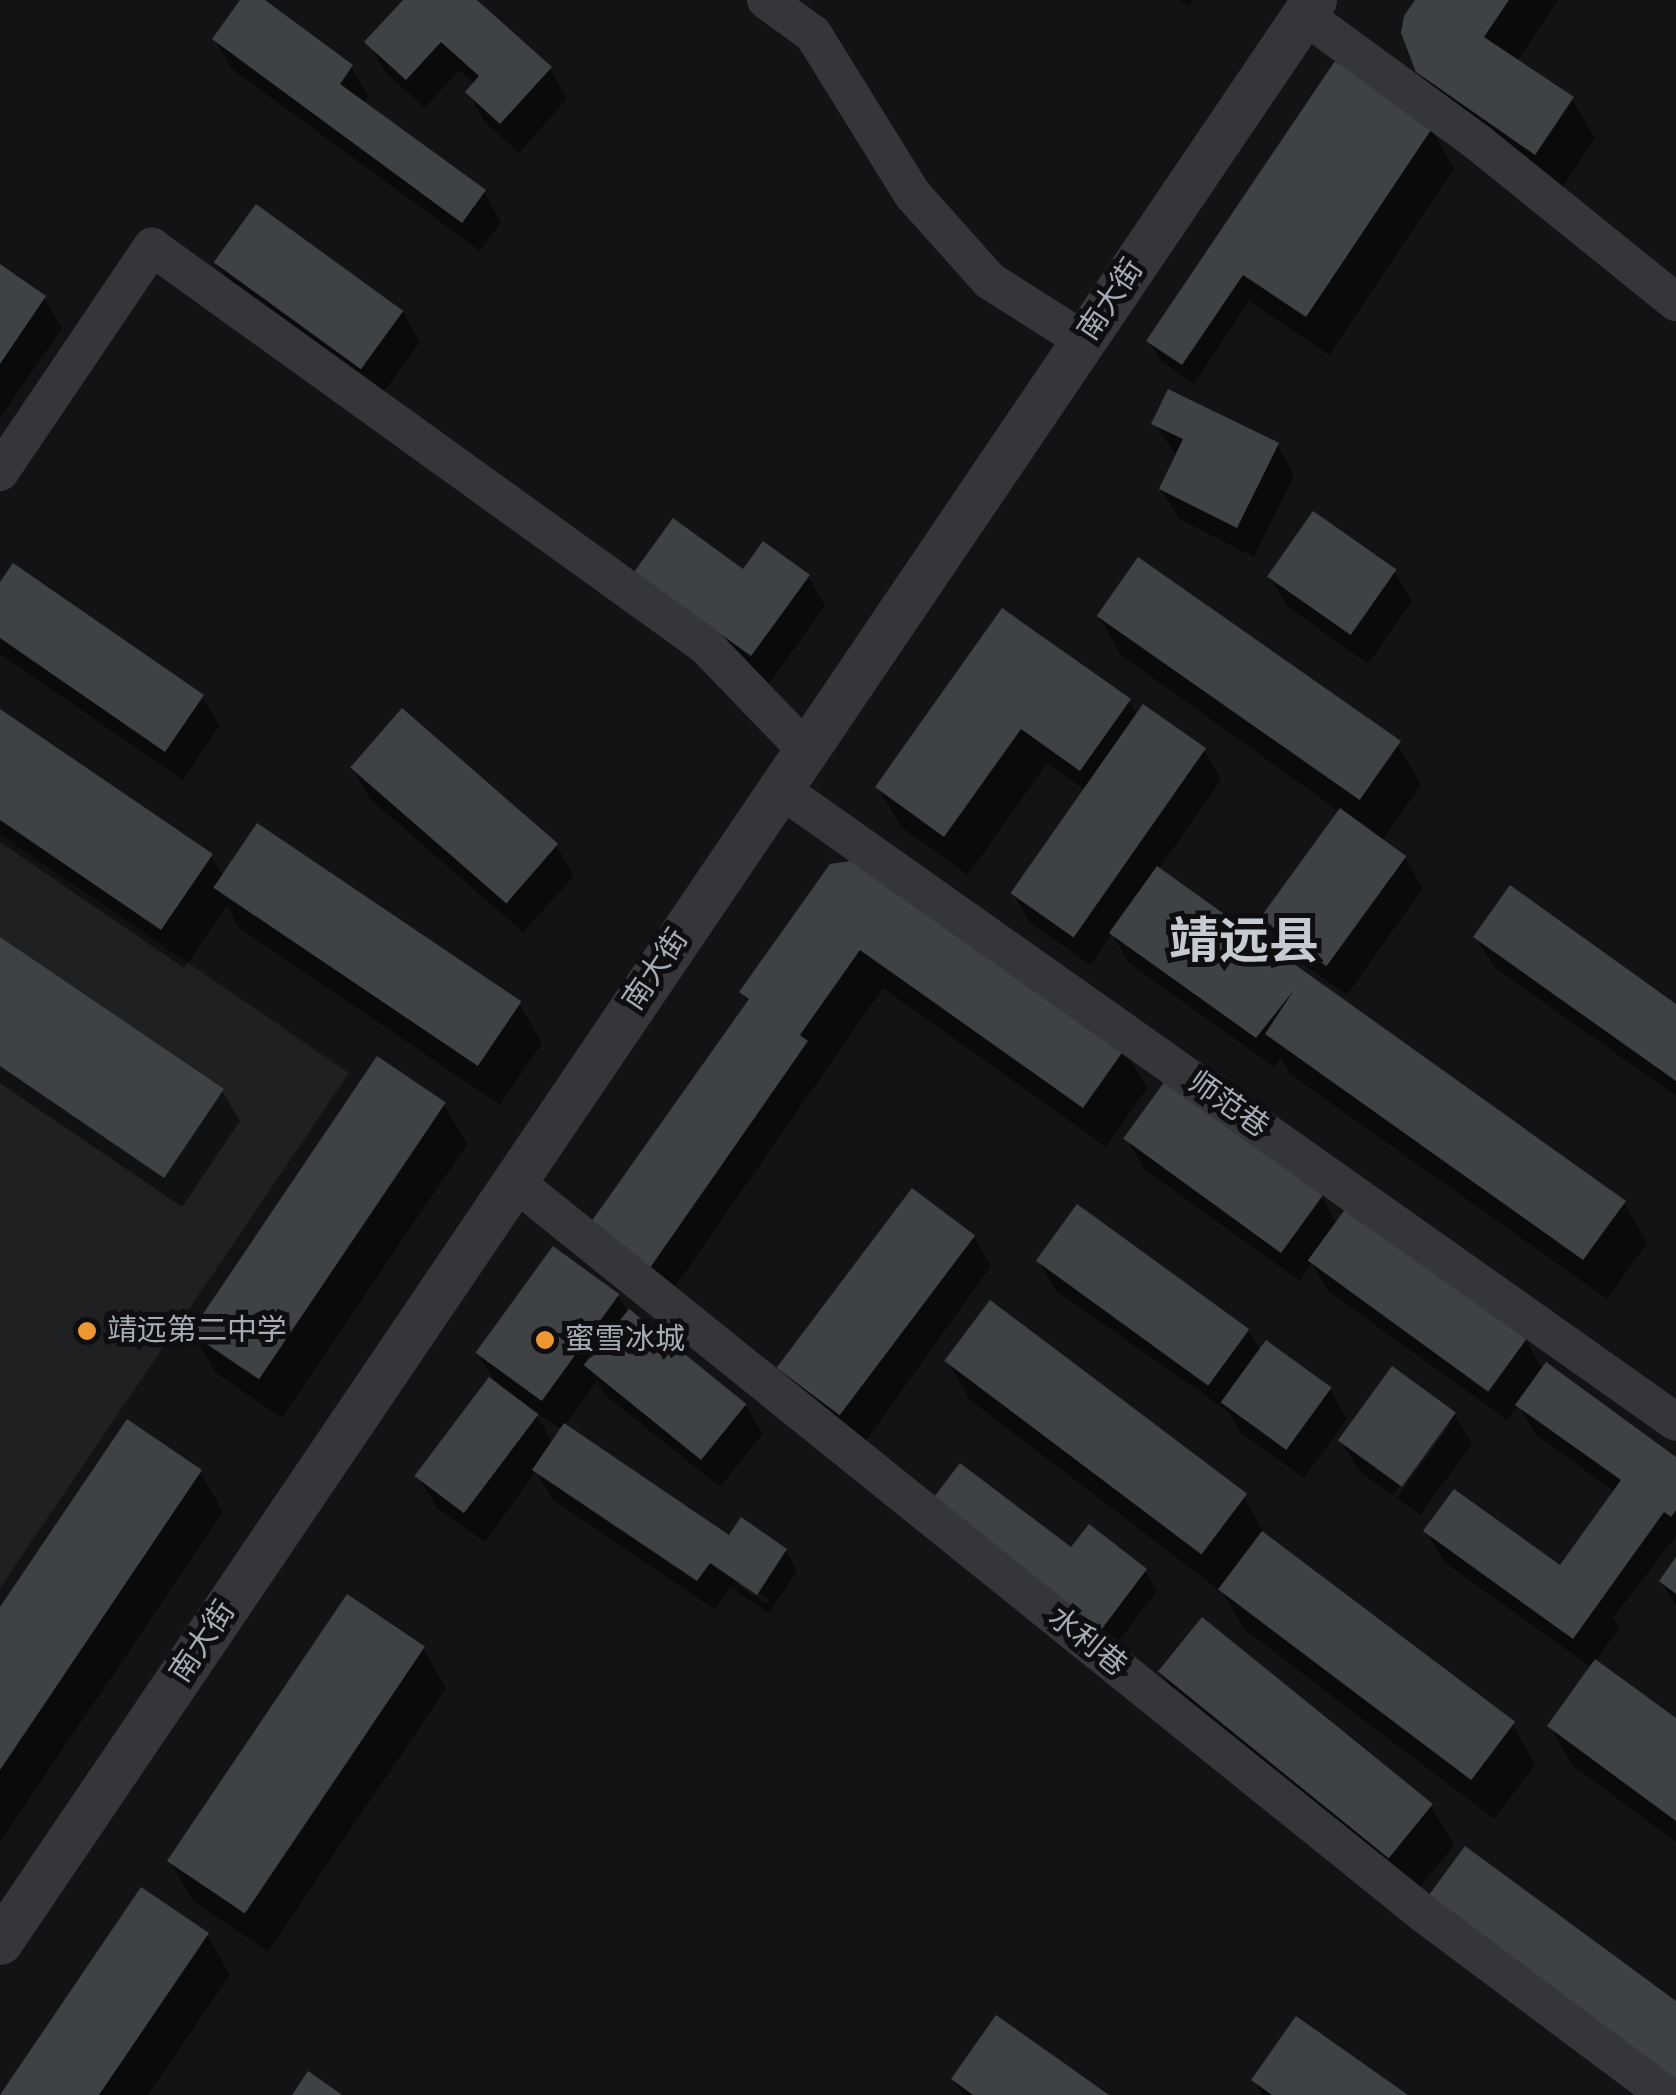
<!DOCTYPE html>
<html>
<head>
<meta charset="utf-8">
<style>
  body { margin:0 }
  #map { position:relative; width:1676px; height:2095px; overflow:hidden; background:#131315; font-family:"Alegreya Sans","Noto Sans SC",sans-serif }
  div>[style] { position:absolute }
  .built>* { inset:0; background:#1f2022 }
  .shadow>* { inset:0; background:#0007 }
  .building>* { inset:0; background:#3f4245; transform-origin:0 0 }
  .minor>* { height:38px; margin:-19px; padding:0 19px; transform-origin:19px; border-radius:19px; background:#34363a }
  .tertiary>* { height:45px; margin:-22.5px; padding:0 22.5px; transform-origin:22.5px; border-radius:22.5px; background:#34363a }
  .dots>* { width:28px; height:28px; translate:-50% -50%; box-sizing:border-box; border:5px solid #0e0e10; border-radius:50% }
  span { translate:-50% -50%; white-space:nowrap; text-align:center; line-height:1.15; -webkit-text-stroke:10px #0e0e10; paint-order:stroke }
  .street-label { font-size:30px; color:#a5acb5 }
  .poi-label { font-size:30px; color:#a5acb5 }
  .left { translate:0 -50%; text-align:left }
  .town-label { font-size:50px; color:#c6cad1; font-weight:700 }
</style>
</head>
<body>
<div id="map">
  <div class="built">
    <i style="clip-path:polygon(0 834px,349px 1073px,0 1588px)"></i>
  </div>
  <div class="shadow">
    <i style="clip-path:polygon(243px 0,261px 0,351px 67px,369px 97px,364px 104px,484px 192px,501px 222px,480px 251px,232px 69px,215px 39px)"></i>
    <i style="clip-path:polygon(406px 0,473px 0,550px 69px,567px 99px,519px 153px,485px 122px,468px 92px,475px 84px,459px 70px,425px 108px,385px 72px,368px 42px)"></i>
    <i style="clip-path:polygon(1178px 0,1193px 0,1189px 7px)"></i>
    <i style="clip-path:polygon(1418px 0,1558px 0,1517px 62px,1572px 99px,1595px 138px,1559px 193px,1430px 90px,1407px 49px,1407px 17px)"></i>
    <i style="clip-path:polygon(1432px 129px,1454px 169px,1329px 355px,1249px 301px,1194px 384px,1161px 361px,1149px 341px)"></i>
    <i style="clip-path:polygon(218px 263px,402px 311px,420px 342px,380px 397px,235px 293px)"></i>
    <i style="clip-path:polygon(0 267px,44px 298px,62px 328px,0 418px)"></i>
    <i style="clip-path:polygon(1154px 423px,1277px 444px,1294px 475px,1254px 557px,1179px 519px,1161px 489px,1177px 457px)"></i>
    <i style="clip-path:polygon(1394px 571px,1412px 601px,1368px 664px,1287px 606px,1269px 576px)"></i>
    <i style="clip-path:polygon(744px 573px,808px 576px,825px 606px,768px 685px,654px 602px)"></i>
    <i style="clip-path:polygon(0 586px,202px 696px,219px 726px,183px 780px,0 654px)"></i>
    <i style="clip-path:polygon(1003px 611px,1129px 701px,1138px 716px,1204px 750px,1221px 780px,1158px 870px,1624px 1203px,1647px 1243px,1607px 1299px,1290px 1074px,1281px 1058px,1274px 1067px,1129px 963px,1112px 934px,1090px 965px,1030px 922px,1012px 892px,1085px 790px,1047px 763px,968px 875px,901px 827px,878px 787px)"></i>
    <i style="clip-path:polygon(1099px 617px,1398px 745px,1421px 785px,1382px 841px,1405px 858px,1423px 888px,1347px 995px,1282px 949px,1265px 919px,1340px 812px,1122px 656px)"></i>
    <i style="clip-path:polygon(0 712px,211px 856px,224px 877px,519px 1004px,542px 1043px,500px 1105px,239px 928px,227px 906px,184px 968px,0 842px)"></i>
    <i style="clip-path:polygon(353px 769px,556px 845px,574px 876px,523px 932px,370px 799px)"></i>
    <i style="clip-path:polygon(831px 866px,1124px 1049px,1147px 1088px,1106px 1147px,883px 988px,663px 1304px,587px 1232px,749px 1004px,742px 992px)"></i>
    <i style="clip-path:polygon(1476px 937px,1676px 1007px,1676px 1096px,1494px 967px)"></i>
    <i style="clip-path:polygon(0 940px,222px 1091px,240px 1121px,182px 1207px,0 1083px)"></i>
    <i style="clip-path:polygon(444px 1105px,467px 1144px,282px 1418px,216px 1373px,193px 1333px)"></i>
    <i style="clip-path:polygon(1127px 1139px,1321px 1196px,1337px 1224px,1347px 1211px,1526px 1340px,1543px 1370px,1676px 1460px,1676px 1536px,1613px 1618px,1619px 1628px,1595px 1662px,1676px 1722px,1676px 1842px,1572px 1765px,1550px 1726px,1592px 1668px,1444px 1562px,1426px 1531px,1568px 1574px,1615px 1492px,1536px 1435px,1518px 1405px,1507px 1420px,1328px 1291px,1312px 1263px,1300px 1281px,1144px 1169px)"></i>
    <i style="clip-path:polygon(973px 1236px,991px 1266px,862px 1446px,801px 1401px,784px 1371px)"></i>
    <i style="clip-path:polygon(1039px 1261px,1248px 1330px,1261px 1351px,1330px 1389px,1347px 1419px,1304px 1478px,1241px 1433px,1229px 1412px,1056px 1291px)"></i>
    <i style="clip-path:polygon(evenodd,618px 1296px,629px 1314px,745px 1404px,763px 1434px,720px 1487px,605px 1395px,597px 1381px,564px 1426px,727px 1536px,786px 1551px,797px 1571px,769px 1613px,730px 1587px,715px 1610px,553px 1500px,536px 1471px,485px 1542px,437px 1508px,419px 1478px,497px 1386px,478px 1353px,618px 1296px,534px 1411px,562px 1430px,553px 1443px,534px 1411px,618px 1296px,735px 1577px,769px 1600px,766px 1604px,735px 1583px,735px 1577px)"></i>
    <i style="clip-path:polygon(947px 1360px,1244px 1496px,1266px 1537px,1513px 1725px,1535px 1765px,1494px 1819px,1244px 1629px,1223px 1593px,970px 1400px)"></i>
    <i style="clip-path:polygon(evenodd,1454px 1414px,1472px 1444px,1420px 1515px,1359px 1471px,1341px 1441px,1454px 1414px,1446px 1422px,1452px 1422px,1397px 1498px,1393px 1495px,1446px 1422px)"></i>
    <i style="clip-path:polygon(200px 1472px,223px 1512px,0 1842px,0 1613px)"></i>
    <i style="clip-path:polygon(1071px 1550px,1145px 1571px,1157px 1591px,1113px 1648px,1063px 1610px)"></i>
    <i style="clip-path:polygon(1676px 1562px,1676px 1606px,1662px 1581px)"></i>
    <i style="clip-path:polygon(423px 1649px,446px 1688px,268px 1952px,193px 1901px,170px 1861px)"></i>
    <i style="clip-path:polygon(1161px 1672px,1431px 1806px,1454px 1845px,1411px 1898px,1184px 1712px)"></i>
    <i style="clip-path:polygon(207px 1935px,230px 1975px,148px 2095px,2px 2095px)"></i>
    <i style="clip-path:polygon(954px 2079px,1104px 2095px,963px 2095px)"></i>
    <i style="clip-path:polygon(1254px 2080px,1403px 2095px,1262px 2095px)"></i>
  </div>
  <div class="building">
    <i style="clip-path:polygon(240px 0,265px 0,353px 65px,340px 84px,486px 190px,462px 223px,212px 39px)"></i>
    <i style="clip-path:polygon(403px 0,477px 0,552px 67px,500px 124px,465px 92px,479px 76px,441px 42px,406px 80px,364px 42px)"></i>
    <i style="clip-path:polygon(1415px 0,1509px 0,1484px 37px,1574px 97px,1535px 155px,1416px 72px,1401px 33px,1404px 16px)"></i>
    <i style="clip-path:polygon(1335px 61px,1433px 127px,1306px 317px,1243px 275px,1182px 365px,1146px 341px)"></i>
    <i style="left:256px;top:204px;width:182px;height:72px;rotate:36deg"></i>
    <i style="clip-path:polygon(0 264px,46px 296px,0 364px)"></i>
    <i style="clip-path:polygon(1168px 389px,1279px 443px,1237px 528px,1159px 489px,1183px 439px,1151px 424px)"></i>
    <i style="left:1313px;top:511px;width:102px;height:80px;rotate:35deg"></i>
    <i style="clip-path:polygon(673px 518px,743px 569px,763px 541px,810px 575px,751px 656px,634px 572px)"></i>
    <i style="left:1138px;top:557px;width:321px;height:72px;rotate:35deg"></i>
    <i style="clip-path:polygon(13px 563px,204px 695px,165px 752px,0 638px,0 582px)"></i>
    <i style="clip-path:polygon(1002px 608px,1131px 699px,1080px 771px,1021px 729px,944px 837px,875px 787px)"></i>
    <i style="left:1143px;top:704px;width:77px;height:231px;rotate:35deg"></i>
    <i style="left:402px;top:708px;width:207px;height:79px;rotate:41deg"></i>
    <i style="clip-path:polygon(0 709px,213px 854px,161px 930px,0 820px)"></i>
    <i style="left:1340px;top:808px;width:82px;height:136px;rotate:36deg"></i>
    <i style="left:257px;top:823px;width:319px;height:78px;rotate:34deg"></i>
    <i style="clip-path:polygon(863px 859px,1126px 1047px,1083px 1108px,860px 950px,800px 1035px,808px 1041px,645px 1275px,584px 1232px,749px 999px,739px 992px,830px 864px)"></i>
    <i style="clip-path:polygon(1157px 866px,1626px 1201px,1583px 1260px,1265px 1034px,1294px 990px,1256px 1038px,1109px 933px)"></i>
    <i style="clip-path:polygon(1510px 885px,1676px 1004px,1676px 1081px,1473px 937px)"></i>
    <i style="clip-path:polygon(0 937px,224px 1089px,164px 1178px,0 1066px)"></i>
    <i style="left:377px;top:1056px;width:83px;height:334px;rotate:34deg"></i>
    <i style="left:1165px;top:1081px;width:195px;height:71px;rotate:36deg"></i>
    <i style="left:912px;top:1188px;width:79px;height:225px;rotate:37deg"></i>
    <i style="left:1077px;top:1204px;width:213px;height:70px;rotate:36deg"></i>
    <i style="left:1346px;top:1208px;width:223px;height:65px;rotate:36deg"></i>
    <i style="left:553px;top:1246px;width:82px;height:132px;rotate:36deg"></i>
    <i style="left:990px;top:1300px;width:322px;height:76px;rotate:37deg"></i>
    <i style="left:629px;top:1309px;width:151px;height:72px;rotate:39deg"></i>
    <i style="left:1266px;top:1340px;width:81px;height:77px;rotate:36deg"></i>
    <i style="clip-path:polygon(1546px 1362px,1676px 1457px,1676px 1510px,1671px 1517px,1664px 1512px,1573px 1639px,1423px 1531px,1454px 1489px,1560px 1565px,1621px 1480px,1515px 1405px)"></i>
    <i style="left:1392px;top:1366px;width:79px;height:92px;rotate:36deg"></i>
    <i style="left:489px;top:1377px;width:62px;height:124px;rotate:37deg"></i>
    <i style="clip-path:polygon(127px 1419px,202px 1470px,0 1770px,0 1607px)"></i>
    <i style="clip-path:polygon(564px 1423px,729px 1535px,741px 1517px,787px 1549px,757px 1595px,710px 1563px,697px 1581px,532px 1470px)"></i>
    <i style="clip-path:polygon(960px 1463px,1071px 1547px,1089px 1524px,1147px 1569px,1101px 1630px,931px 1501px)"></i>
    <i style="left:1262px;top:1531px;width:317px;height:73px;rotate:37deg"></i>
    <i style="clip-path:polygon(1676px 1557px,1676px 1594px,1659px 1581px)"></i>
    <i style="left:347px;top:1594px;width:94px;height:322px;rotate:34deg"></i>
    <i style="left:1202px;top:1617px;width:297px;height:70px;rotate:39deg"></i>
    <i style="clip-path:polygon(1595px 1659px,1676px 1718px,1676px 1821px,1547px 1726px)"></i>
    <i style="clip-path:polygon(1465px 1846px,1676px 2001px,1676px 2089px,1423px 1903px)"></i>
    <i style="clip-path:polygon(141px 1887px,209px 1933px,99px 2095px,0 2095px)"></i>
    <i style="clip-path:polygon(996px 2015px,1109px 2095px,973px 2095px,951px 2079px)"></i>
    <i style="clip-path:polygon(1296px 2016px,1408px 2095px,1272px 2095px,1251px 2080px)"></i>
    <i style="clip-path:polygon(308px 2071px,342px 2095px,292px 2095px)"></i>
  </div>
  <div class="minor">
    <i style="left:766px;top:0;width:58px;rotate:35.9deg"></i>
    <i style="left:813px;top:34px;width:190px;rotate:58.2deg"></i>
    <i style="left:913px;top:195px;width:115px;rotate:48.2deg"></i>
    <i style="left:990px;top:281px;width:110px;rotate:32.4deg"></i>
    <i style="left:1304px;top:15px;width:218px;rotate:36.2deg"></i>
    <i style="left:1480px;top:144px;width:252px;rotate:38.9deg"></i>
    <i style="left:0;top:472px;width:272px;rotate:-56deg"></i>
    <i style="left:152px;top:247px;width:683px;rotate:35.76deg"></i>
    <i style="left:706px;top:646px;width:143px;rotate:46.1deg"></i>
    <i style="left:779px;top:788px;width:1098px;rotate:35.25deg"></i>
    <i style="left:514px;top:1181px;width:1168px;rotate:38.85deg"></i>
    <i style="left:1424px;top:1914px;width:302px;rotate:36.8deg"></i>
  </div>
  <div class="tertiary">
    <i style="left:0;top:1942px;width:2345px;rotate:-55.92deg"></i>
  </div>
  <div class="dots">
    <i style="left:87px;top:1331px;background:#ee9732"></i>
    <i style="left:545px;top:1340px;background:#ee9732"></i>
  </div>
  <div class="street-label">
    <span style="left:1111px;top:300px;rotate:-56deg">南大街</span>
    <span style="left:656px;top:970px;rotate:-56deg">南大街</span>
    <span style="left:1228px;top:1105px;rotate:35deg">师范巷</span>
    <span style="left:203px;top:1642px;rotate:-56deg">南大街</span>
    <span style="left:1087px;top:1642px;rotate:39deg">水利巷</span>
  </div>
  <div class="poi-label">
    <span class="left" style="left:107px;top:1331px">靖远第二中学</span>
    <span class="left" style="left:565px;top:1340px">蜜雪冰城</span>
  </div>
  <div class="town-label">
    <span style="left:1244px;top:944px">靖远县</span>
  </div>
</div>
</body>
</html>
